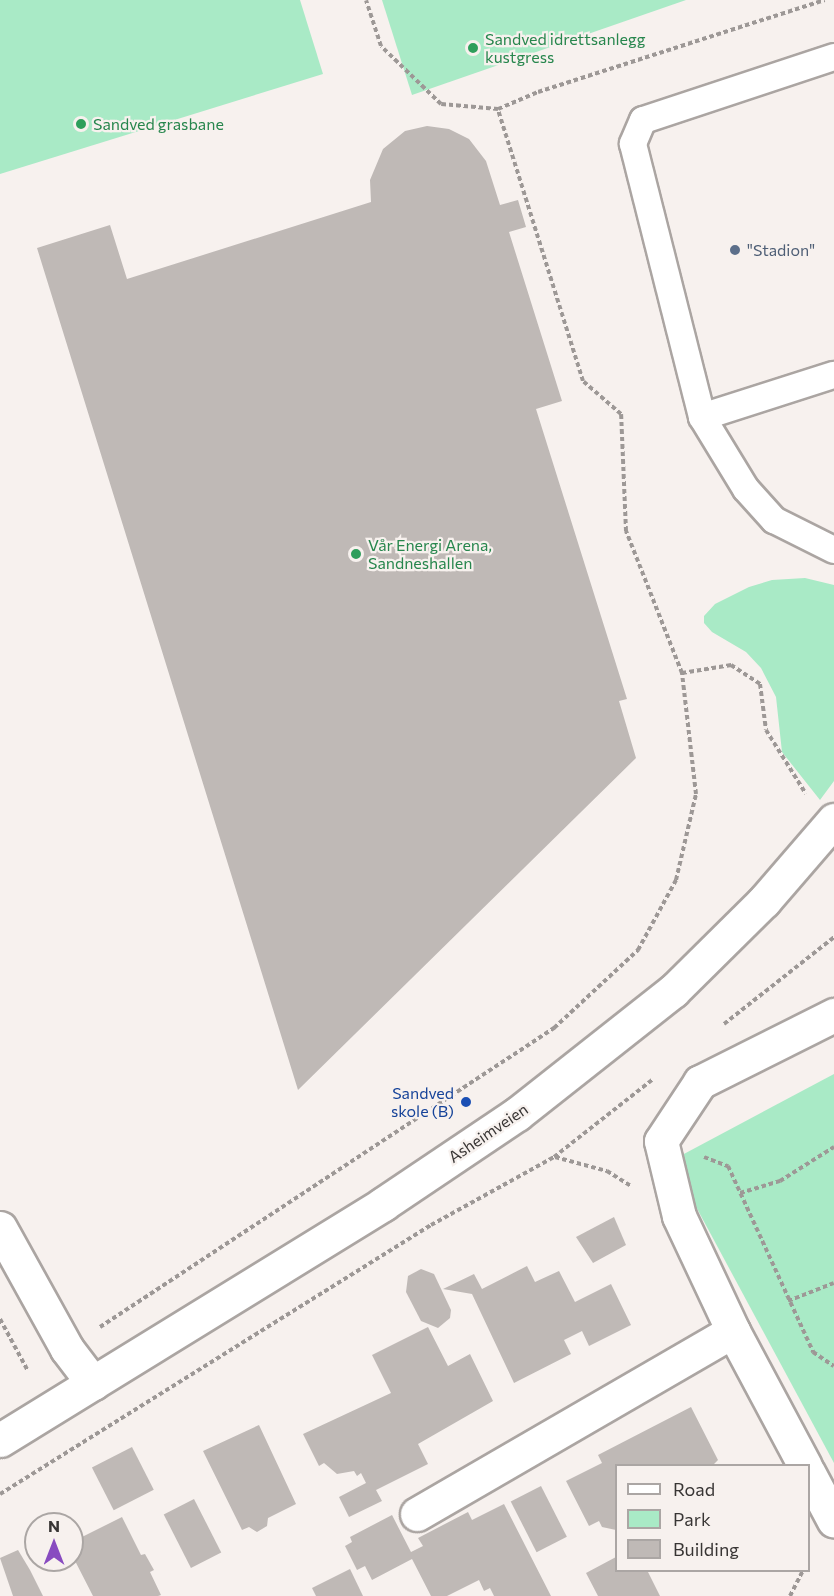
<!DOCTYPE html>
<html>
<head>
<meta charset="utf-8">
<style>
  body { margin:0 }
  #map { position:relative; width:834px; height:1596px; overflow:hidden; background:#f7f1ee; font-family:Commissioner,sans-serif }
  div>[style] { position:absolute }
  .green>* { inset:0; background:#a9eac6 }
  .building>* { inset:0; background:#bfb9b6; transform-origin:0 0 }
  .path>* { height:4px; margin-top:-2px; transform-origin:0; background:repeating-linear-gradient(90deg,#9d9896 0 4.5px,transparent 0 7.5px) }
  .roads { filter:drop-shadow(2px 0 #aba5a2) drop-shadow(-2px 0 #aba5a2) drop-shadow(0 2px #aba5a2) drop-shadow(0 -2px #aba5a2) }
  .lane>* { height:26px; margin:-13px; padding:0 13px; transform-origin:13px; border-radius:13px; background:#fff }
  .street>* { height:33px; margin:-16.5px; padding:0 16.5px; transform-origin:16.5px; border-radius:16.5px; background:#fff }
  .secondary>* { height:33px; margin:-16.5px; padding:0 16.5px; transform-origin:16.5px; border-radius:16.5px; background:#fff }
  .dots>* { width:16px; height:16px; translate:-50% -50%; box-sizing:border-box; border:3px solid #f7f1ee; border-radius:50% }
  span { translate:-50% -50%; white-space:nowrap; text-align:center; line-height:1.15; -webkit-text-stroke:4.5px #f7f1ee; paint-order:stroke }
  .leisure-label { font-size:16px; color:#27864d }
  .left { translate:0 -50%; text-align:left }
  .service-label { font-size:16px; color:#4e5e75 }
  .transit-label { font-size:16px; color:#164399 }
  .right { translate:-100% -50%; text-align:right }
  .street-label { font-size:16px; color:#383534 }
  .legend { position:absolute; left:615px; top:1464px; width:195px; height:108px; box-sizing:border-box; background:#f7f1ee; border:2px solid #aba6a4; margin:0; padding:8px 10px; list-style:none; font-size:18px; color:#383534 }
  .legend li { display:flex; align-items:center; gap:12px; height:30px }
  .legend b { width:30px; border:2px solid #aba6a4 }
  .north { position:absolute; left:24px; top:1512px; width:60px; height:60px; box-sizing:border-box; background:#f7f1ee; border:2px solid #aba6a4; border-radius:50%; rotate:0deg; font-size:16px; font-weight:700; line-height:24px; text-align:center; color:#383534 }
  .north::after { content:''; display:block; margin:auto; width:21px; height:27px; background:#884bc0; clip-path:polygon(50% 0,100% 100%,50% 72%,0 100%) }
</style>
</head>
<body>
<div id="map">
  <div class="green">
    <i style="clip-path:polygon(0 0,300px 0,323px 74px,0 174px)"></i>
    <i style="clip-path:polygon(382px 0,686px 0,412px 95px)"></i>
    <i style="clip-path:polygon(805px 578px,834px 585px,834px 781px,820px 800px,782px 752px,776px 697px,761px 668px,746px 652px,712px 632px,704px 623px,704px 616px,715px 604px,749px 587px,772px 580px)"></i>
    <i style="clip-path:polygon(834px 1074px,834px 1463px,687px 1190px,682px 1155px)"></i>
  </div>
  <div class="building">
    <i style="clip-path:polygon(427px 126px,449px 129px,469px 139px,486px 161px,500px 205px,518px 200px,526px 227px,509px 232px,562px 401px,536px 409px,627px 699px,619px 701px,636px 758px,298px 1090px,37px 248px,110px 225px,127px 279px,371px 202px,370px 180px,383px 149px,405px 131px)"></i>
    <i style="clip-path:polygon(614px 1217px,626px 1245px,593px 1263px,576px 1237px)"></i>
    <i style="clip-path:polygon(527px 1266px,535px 1282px,559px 1271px,575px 1302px,611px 1284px,631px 1325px,589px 1346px,582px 1331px,564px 1340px,571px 1354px,514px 1383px,472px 1294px,443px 1289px,474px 1274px,482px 1289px)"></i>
    <i style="clip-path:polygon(421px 1269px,434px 1274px,451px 1310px,450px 1318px,438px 1328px,421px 1321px,406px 1292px,408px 1276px)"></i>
    <i style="clip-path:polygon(428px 1327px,448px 1366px,470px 1354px,493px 1401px,418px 1444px,428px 1464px,376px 1490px,382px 1501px,349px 1517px,339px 1497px,366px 1483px,361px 1473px,357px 1476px,354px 1471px,337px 1474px,324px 1463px,319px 1466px,303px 1434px,391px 1393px,372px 1355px)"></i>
    <i style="clip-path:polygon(691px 1407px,718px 1460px,712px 1466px,616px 1466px,616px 1530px,602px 1527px,599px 1521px,589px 1526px,566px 1481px,602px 1463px,598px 1455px)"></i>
    <i style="clip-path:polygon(259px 1425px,296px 1504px,268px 1518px,267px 1526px,257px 1532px,249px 1527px,242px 1530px,203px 1451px)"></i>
    <i style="left:132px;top:1447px;width:48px;height:45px;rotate:63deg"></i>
    <i style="left:541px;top:1486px;width:57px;height:34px;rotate:63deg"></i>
    <i style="left:194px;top:1499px;width:60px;height:34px;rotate:63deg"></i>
    <i style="clip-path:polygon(504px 1504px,551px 1596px,494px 1596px,490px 1588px,484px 1591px,479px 1580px,447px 1596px,431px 1596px,412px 1559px,372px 1580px,365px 1566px,357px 1570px,345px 1546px,352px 1542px,350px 1537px,392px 1515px,411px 1552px,423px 1546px,418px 1538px,468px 1512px,472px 1520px)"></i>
    <i style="clip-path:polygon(122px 1517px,141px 1555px,145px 1554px,154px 1570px,150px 1572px,161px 1595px,158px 1596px,93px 1596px,72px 1555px,72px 1542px)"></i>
    <i style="clip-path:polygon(18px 1550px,30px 1570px,43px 1596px,13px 1596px,0 1558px)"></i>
    <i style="clip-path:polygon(616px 1557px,616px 1570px,647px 1570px,660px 1596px,598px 1596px,586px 1573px)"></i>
    <i style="clip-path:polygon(350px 1569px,363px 1596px,316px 1596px,312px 1588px)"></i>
  </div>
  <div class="path">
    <i style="left:498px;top:109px;width:43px;rotate:-23deg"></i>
    <i style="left:538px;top:92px;width:301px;rotate:-17.8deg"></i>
    <i style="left:682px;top:673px;width:50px;rotate:-9.3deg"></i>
    <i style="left:731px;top:665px;width:35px;rotate:33deg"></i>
    <i style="left:760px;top:684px;width:46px;rotate:82.6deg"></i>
    <i style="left:766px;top:730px;width:75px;rotate:58deg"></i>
    <i style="left:724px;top:1024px;width:140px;rotate:-38.3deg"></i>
    <i style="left:555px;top:1157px;width:54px;rotate:15.1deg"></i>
    <i style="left:607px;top:1171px;width:28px;rotate:32deg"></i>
    <i style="left:704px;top:1157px;width:26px;rotate:21deg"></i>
    <i style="left:728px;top:1166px;width:205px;rotate:65.4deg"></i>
    <i style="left:813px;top:1352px;width:25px;rotate:34deg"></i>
    <i style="left:740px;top:1193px;width:42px;rotate:-16.7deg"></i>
    <i style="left:780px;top:1181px;width:64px;rotate:-32.2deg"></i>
    <i style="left:788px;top:1301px;width:49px;rotate:-21.4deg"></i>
    <i style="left:0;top:1319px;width:59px;rotate:61.7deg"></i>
    <i style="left:100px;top:1327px;width:544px;rotate:-33.37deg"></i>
    <i style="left:554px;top:1028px;width:115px;rotate:-42.9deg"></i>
    <i style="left:638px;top:950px;width:80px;rotate:-61.5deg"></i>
    <i style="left:676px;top:880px;width:88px;rotate:-76.9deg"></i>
    <i style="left:696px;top:794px;width:122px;rotate:-96.6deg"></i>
    <i style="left:682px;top:673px;width:153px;rotate:-111.5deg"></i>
    <i style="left:626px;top:531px;width:117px;rotate:-92.4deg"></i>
    <i style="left:621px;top:414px;width:50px;rotate:-139deg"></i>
    <i style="left:583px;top:381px;width:285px;rotate:-107.4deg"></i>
    <i style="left:498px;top:109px;width:57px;rotate:-175deg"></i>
    <i style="left:441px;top:104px;width:83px;rotate:-136deg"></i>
    <i style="left:381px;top:46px;width:48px;rotate:-108.1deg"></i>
    <i style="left:0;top:1494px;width:508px;rotate:-31.97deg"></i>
    <i style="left:431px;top:1225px;width:141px;rotate:-28.9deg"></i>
    <i style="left:554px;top:1157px;width:125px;rotate:-38.2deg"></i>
    <i style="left:790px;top:1596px;width:29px;rotate:-63deg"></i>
  </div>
  <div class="roads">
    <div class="lane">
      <i style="left:834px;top:57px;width:201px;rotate:161.7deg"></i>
      <i style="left:643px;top:120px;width:26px;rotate:113deg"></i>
      <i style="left:633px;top:144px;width:282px;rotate:75.8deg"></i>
      <i style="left:702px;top:417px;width:84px;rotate:58.6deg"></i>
      <i style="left:746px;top:489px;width:42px;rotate:47.9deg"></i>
      <i style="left:774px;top:520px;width:67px;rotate:26.6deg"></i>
      <i style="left:702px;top:417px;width:139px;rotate:-17.7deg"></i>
    </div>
    <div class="street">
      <i style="left:0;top:1228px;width:138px;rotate:61deg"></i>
      <i style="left:67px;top:1349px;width:43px;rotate:52.6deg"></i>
      <i style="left:805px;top:1466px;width:153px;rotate:-118.1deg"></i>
      <i style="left:733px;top:1331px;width:127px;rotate:-115.2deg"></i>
      <i style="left:679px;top:1216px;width:77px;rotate:-103.5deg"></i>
      <i style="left:661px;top:1141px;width:71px;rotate:-56.5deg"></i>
      <i style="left:700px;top:1082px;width:150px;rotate:-26.6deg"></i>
      <i style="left:808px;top:1472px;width:55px;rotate:62deg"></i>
      <i style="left:417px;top:1514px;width:365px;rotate:-30.1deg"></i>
    </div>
    <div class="secondary">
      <i style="left:0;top:1440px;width:450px;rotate:-31.6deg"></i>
      <i style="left:383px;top:1204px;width:161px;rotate:-33.9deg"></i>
      <i style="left:517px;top:1114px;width:199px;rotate:-38.3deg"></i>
      <i style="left:673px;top:991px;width:128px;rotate:-44.7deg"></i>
      <i style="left:764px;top:901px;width:107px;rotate:-49.2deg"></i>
    </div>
  </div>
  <div class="dots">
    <i style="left:473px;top:48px;background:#2e9e5b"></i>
    <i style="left:81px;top:124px;background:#2e9e5b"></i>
    <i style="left:735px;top:250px;background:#5c6f8a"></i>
    <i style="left:356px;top:554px;background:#2e9e5b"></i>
    <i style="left:466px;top:1102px;background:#1a4fb4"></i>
  </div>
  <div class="leisure-label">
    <span class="left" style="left:485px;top:48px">Sandved idrettsanlegg<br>kustgress</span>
    <span class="left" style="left:93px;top:124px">Sandved grasbane</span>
    <span class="left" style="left:368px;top:554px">Vår Energi Arena,<br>Sandneshallen</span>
  </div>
  <div class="service-label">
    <span class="left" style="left:747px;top:250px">"Stadion"</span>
  </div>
  <div class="transit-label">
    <span class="right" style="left:454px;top:1102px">Sandved<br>skole (B)</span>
  </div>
  <div class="street-label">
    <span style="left:488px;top:1133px;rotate:-34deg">Asheimveien</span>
  </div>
  <ul class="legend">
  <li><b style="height:8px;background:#fff"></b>Road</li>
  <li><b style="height:16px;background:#a9eac6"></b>Park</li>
  <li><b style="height:16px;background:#bfb9b6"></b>Building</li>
  </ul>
  <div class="north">N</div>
</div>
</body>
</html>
